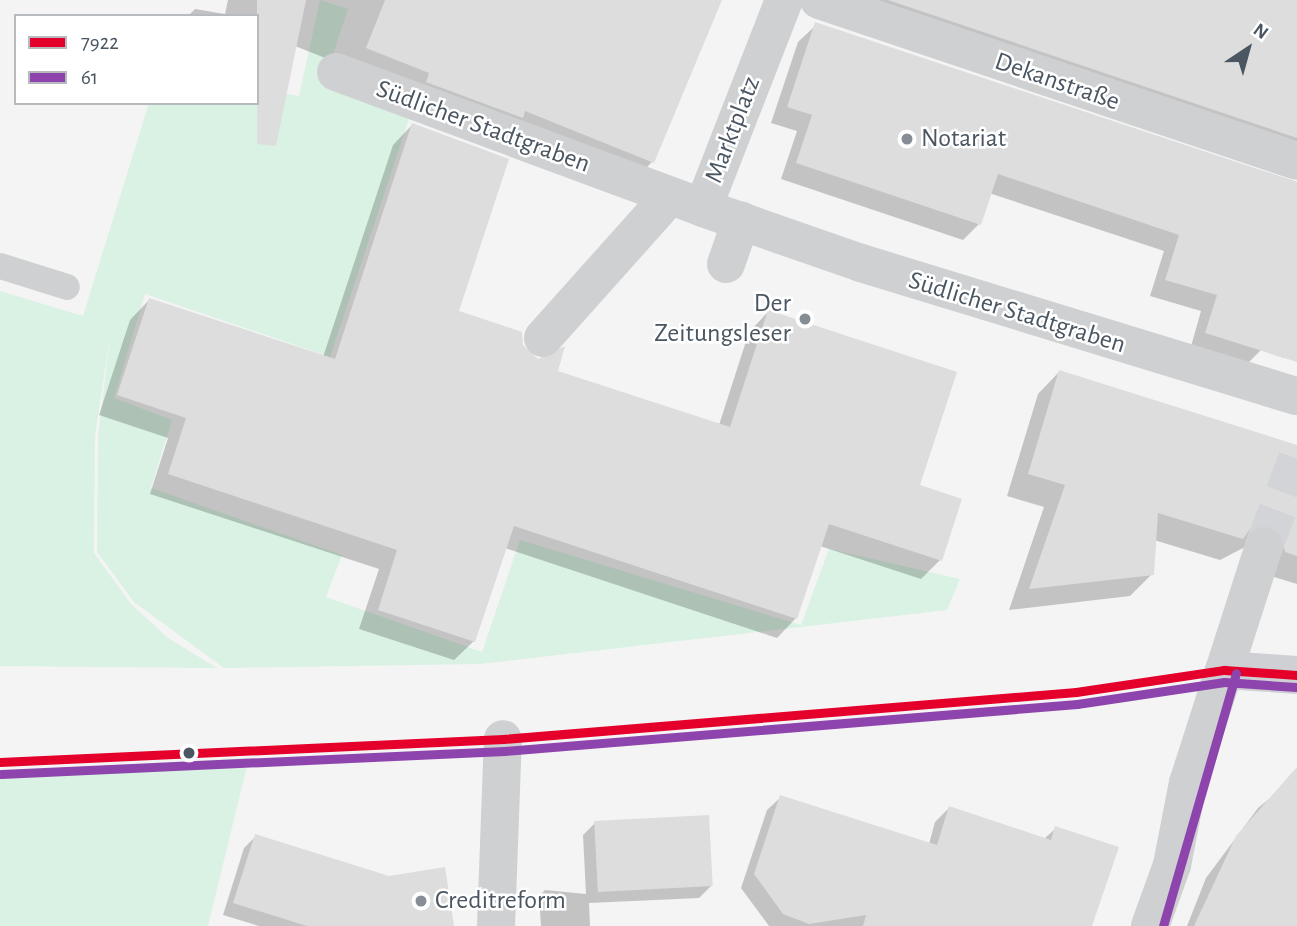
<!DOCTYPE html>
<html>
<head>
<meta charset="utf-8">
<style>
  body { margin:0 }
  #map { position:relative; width:1297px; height:926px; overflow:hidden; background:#f4f4f4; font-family:"Alegreya Sans",sans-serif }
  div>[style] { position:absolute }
  .green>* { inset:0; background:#d9f2e3 }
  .shadow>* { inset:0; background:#0003 }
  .building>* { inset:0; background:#ddddde; transform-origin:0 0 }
  .minor-tunnel>* { height:38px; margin-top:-19px; transform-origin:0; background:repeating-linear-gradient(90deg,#d2d4d7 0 38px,transparent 0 57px) }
  .service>* { height:26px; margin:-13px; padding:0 13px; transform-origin:13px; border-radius:13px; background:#ced0d2 }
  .pedestrian>* { height:38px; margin:-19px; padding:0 19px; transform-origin:19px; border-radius:19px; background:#ced0d2 }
  .minor>* { height:38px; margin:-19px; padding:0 19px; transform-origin:19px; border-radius:19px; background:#ced0d2 }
  .secondary>* { height:38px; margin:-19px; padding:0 19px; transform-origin:19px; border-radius:19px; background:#ced0d4 }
  .bus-1>* { height:9px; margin:-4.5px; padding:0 4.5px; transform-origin:4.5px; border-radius:4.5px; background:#e4002b }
  .bus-2>* { height:9px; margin:-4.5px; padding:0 4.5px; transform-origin:4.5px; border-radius:4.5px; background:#8e44ad }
  .dots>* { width:19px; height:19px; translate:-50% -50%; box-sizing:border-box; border:4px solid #fff; border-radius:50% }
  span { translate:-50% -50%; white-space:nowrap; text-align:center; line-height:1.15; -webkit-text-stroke:5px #fff; paint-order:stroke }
  .street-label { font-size:26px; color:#4a5661 }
  .poi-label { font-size:26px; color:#4a5661 }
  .left { translate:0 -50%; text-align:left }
  .right { translate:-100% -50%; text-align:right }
  .legend { position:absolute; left:14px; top:14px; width:245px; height:91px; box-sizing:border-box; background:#fff; border:2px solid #b7bbc0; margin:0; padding:9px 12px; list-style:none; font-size:21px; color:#4a5661 }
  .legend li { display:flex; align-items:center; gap:14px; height:35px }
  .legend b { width:35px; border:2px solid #b7bbc0 }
  .north { position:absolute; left:1213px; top:14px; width:70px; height:70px; -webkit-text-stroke:5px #fff; paint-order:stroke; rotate:36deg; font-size:19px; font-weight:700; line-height:28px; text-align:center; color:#4a5661 }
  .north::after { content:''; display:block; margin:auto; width:24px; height:32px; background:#4a5661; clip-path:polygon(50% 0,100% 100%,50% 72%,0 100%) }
</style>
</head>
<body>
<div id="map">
  <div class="green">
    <i style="clip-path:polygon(320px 0,348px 9px,325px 78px,411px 113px,330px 357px,145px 294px,114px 398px,172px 420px,151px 488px,342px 555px,326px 597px,482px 652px,520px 540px,801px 625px,829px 549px,960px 579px,947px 610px,480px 664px,224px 668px,134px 602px,97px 552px,98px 436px,111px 330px,95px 436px,94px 553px,131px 604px,168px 638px,217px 668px,0 666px,0 291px,83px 316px,149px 103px,257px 103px,257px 88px,299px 96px)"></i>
    <i style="clip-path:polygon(249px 758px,208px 926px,0 926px,0 771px)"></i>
  </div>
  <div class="shadow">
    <i style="clip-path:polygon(228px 0,719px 0,652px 162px,633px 181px,295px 46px,257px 16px,188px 16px,195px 9px,225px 14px)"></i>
    <i style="clip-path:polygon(838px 0,1297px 0,1297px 168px)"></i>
    <i style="clip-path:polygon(815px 26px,1297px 182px,1297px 351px,1284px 358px,1261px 350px,1244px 367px,1190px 350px,1201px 311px,1150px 296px,1164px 251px,989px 193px,979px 224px,963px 240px,781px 179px,797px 131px,771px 123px,798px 42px)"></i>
    <i style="clip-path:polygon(412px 125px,457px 312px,555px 372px,719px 425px,749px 332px,768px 312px,917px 486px,940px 560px,921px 579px,820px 546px,796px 618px,777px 638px,505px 548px,474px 641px,454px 660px,359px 629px,379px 569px,150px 494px,168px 438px,99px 415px,130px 320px,149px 300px,323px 357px,393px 145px)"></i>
    <i style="clip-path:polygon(1059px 372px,1297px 446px,1297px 584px,1264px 574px,1247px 546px,1220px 560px,1154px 540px,1152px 574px,1130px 596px,1009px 610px,1044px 507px,1007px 496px,1038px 394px)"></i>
    <i style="clip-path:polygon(1297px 776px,1297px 926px,1187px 926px,1206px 878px,1258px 808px)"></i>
    <i style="clip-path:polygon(781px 797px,929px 844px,935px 822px,949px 808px,1044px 839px,1056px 828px,1090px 926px,769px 926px,741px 888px,767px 810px)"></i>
    <i style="clip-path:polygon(595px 823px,711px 886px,699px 898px,589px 903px,590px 926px,541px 926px,539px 896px,545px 890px,586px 894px,583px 835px)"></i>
    <i style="clip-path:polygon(256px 836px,452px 926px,259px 926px,223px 915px,244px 848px)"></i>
  </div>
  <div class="building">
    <i style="clip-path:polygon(257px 0,306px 0,276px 146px,257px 144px)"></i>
    <i style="clip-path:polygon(385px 0,722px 0,654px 163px,525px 111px,523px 118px,426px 82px,429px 73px,366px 48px)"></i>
    <i style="clip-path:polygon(888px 0,1297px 0,1297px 138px)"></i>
    <i style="clip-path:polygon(815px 22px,1297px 182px,1297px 362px,1205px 333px,1217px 295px,1165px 280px,1179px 235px,998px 174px,981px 225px,796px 163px,812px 115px,787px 107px)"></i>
    <i style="clip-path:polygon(412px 123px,509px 159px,459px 311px,522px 332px,523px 345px,538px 359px,565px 346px,558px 371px,730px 427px,768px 310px,957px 372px,920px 485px,962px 499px,942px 561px,829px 524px,797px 619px,514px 526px,475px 642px,378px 610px,397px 550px,168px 474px,186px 418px,117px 395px,149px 298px,335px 359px)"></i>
    <i style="clip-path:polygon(1059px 370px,1297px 445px,1297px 556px,1285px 552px,1281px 532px,1270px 525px,1250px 529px,1243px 539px,1158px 513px,1154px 575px,1029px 589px,1065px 485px,1028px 474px)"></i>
    <i style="clip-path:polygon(1297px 767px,1297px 926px,1194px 926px,1236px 836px)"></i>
    <i style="clip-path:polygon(780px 795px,937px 845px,949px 806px,1051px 840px,1055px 826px,1119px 847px,1092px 926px,863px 926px,866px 915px,809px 924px,783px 914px,754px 874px)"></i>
    <i style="left:709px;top:815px;width:71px;height:115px;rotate:87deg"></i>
    <i style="clip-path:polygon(255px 834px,389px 876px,445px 867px,454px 926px,307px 926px,233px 903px)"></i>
  </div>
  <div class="minor-tunnel">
    <i style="left:1264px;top:546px;width:93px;rotate:-69.2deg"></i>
  </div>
  <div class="service">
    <i style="left:0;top:266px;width:70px;rotate:17.4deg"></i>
  </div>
  <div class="pedestrian">
    <i style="left:819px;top:0;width:504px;rotate:18.61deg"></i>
    <i style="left:336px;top:72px;width:391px;rotate:20.3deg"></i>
    <i style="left:703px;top:208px;width:223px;rotate:-68.7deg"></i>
    <i style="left:703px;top:208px;width:167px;rotate:19.2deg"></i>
    <i style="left:726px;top:264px;width:46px;rotate:-70.8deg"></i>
    <i style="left:543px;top:338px;width:189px;rotate:-48.2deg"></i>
  </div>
  <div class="minor">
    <i style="left:861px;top:263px;width:456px;rotate:17deg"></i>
    <i style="left:496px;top:926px;width:187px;rotate:-87.9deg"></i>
    <i style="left:1150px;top:926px;width:65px;rotate:-70.2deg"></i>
    <i style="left:1172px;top:865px;width:84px;rotate:-79deg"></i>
    <i style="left:1188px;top:783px;width:249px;rotate:-72.2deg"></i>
  </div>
  <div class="secondary">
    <i style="left:1224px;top:670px;width:73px;rotate:3.9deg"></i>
  </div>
  <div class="bus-1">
    <i style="left:0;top:762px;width:504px;rotate:-2.62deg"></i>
    <i style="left:503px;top:739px;width:575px;rotate:-4.69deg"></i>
    <i style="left:1076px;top:692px;width:150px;rotate:-8.5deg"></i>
    <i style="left:1224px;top:670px;width:73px;rotate:3.9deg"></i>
  </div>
  <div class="bus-2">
    <i style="left:1px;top:774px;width:504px;rotate:-2.62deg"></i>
    <i style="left:504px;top:751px;width:575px;rotate:-4.69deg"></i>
    <i style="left:1077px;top:704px;width:149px;rotate:-8.5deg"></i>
    <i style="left:1224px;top:682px;width:72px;rotate:4deg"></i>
    <i style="left:1163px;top:926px;width:263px;rotate:-73.9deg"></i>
  </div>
  <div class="dots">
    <i style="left:907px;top:139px;background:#868d94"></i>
    <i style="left:805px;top:319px;background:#868d94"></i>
    <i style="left:189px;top:753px;background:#4a5661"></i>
    <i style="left:421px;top:901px;background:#868d94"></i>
  </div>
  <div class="street-label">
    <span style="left:1057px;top:82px;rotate:19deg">Dekanstraße</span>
    <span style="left:483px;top:127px;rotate:20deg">Südlicher Stadtgraben</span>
    <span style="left:733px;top:130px;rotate:-69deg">Marktplatz</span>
    <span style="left:1017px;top:313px;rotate:17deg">Südlicher Stadtgraben</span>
  </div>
  <div class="poi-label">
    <span class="left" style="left:921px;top:139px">Notariat</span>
    <span class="right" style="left:791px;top:319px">Der<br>Zeitungsleser</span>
    <span class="left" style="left:435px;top:901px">Creditreform</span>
  </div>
  <ul class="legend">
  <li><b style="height:9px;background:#e4002b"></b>7922</li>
  <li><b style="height:9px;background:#8e44ad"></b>61</li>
  </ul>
  <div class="north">N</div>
</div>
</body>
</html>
